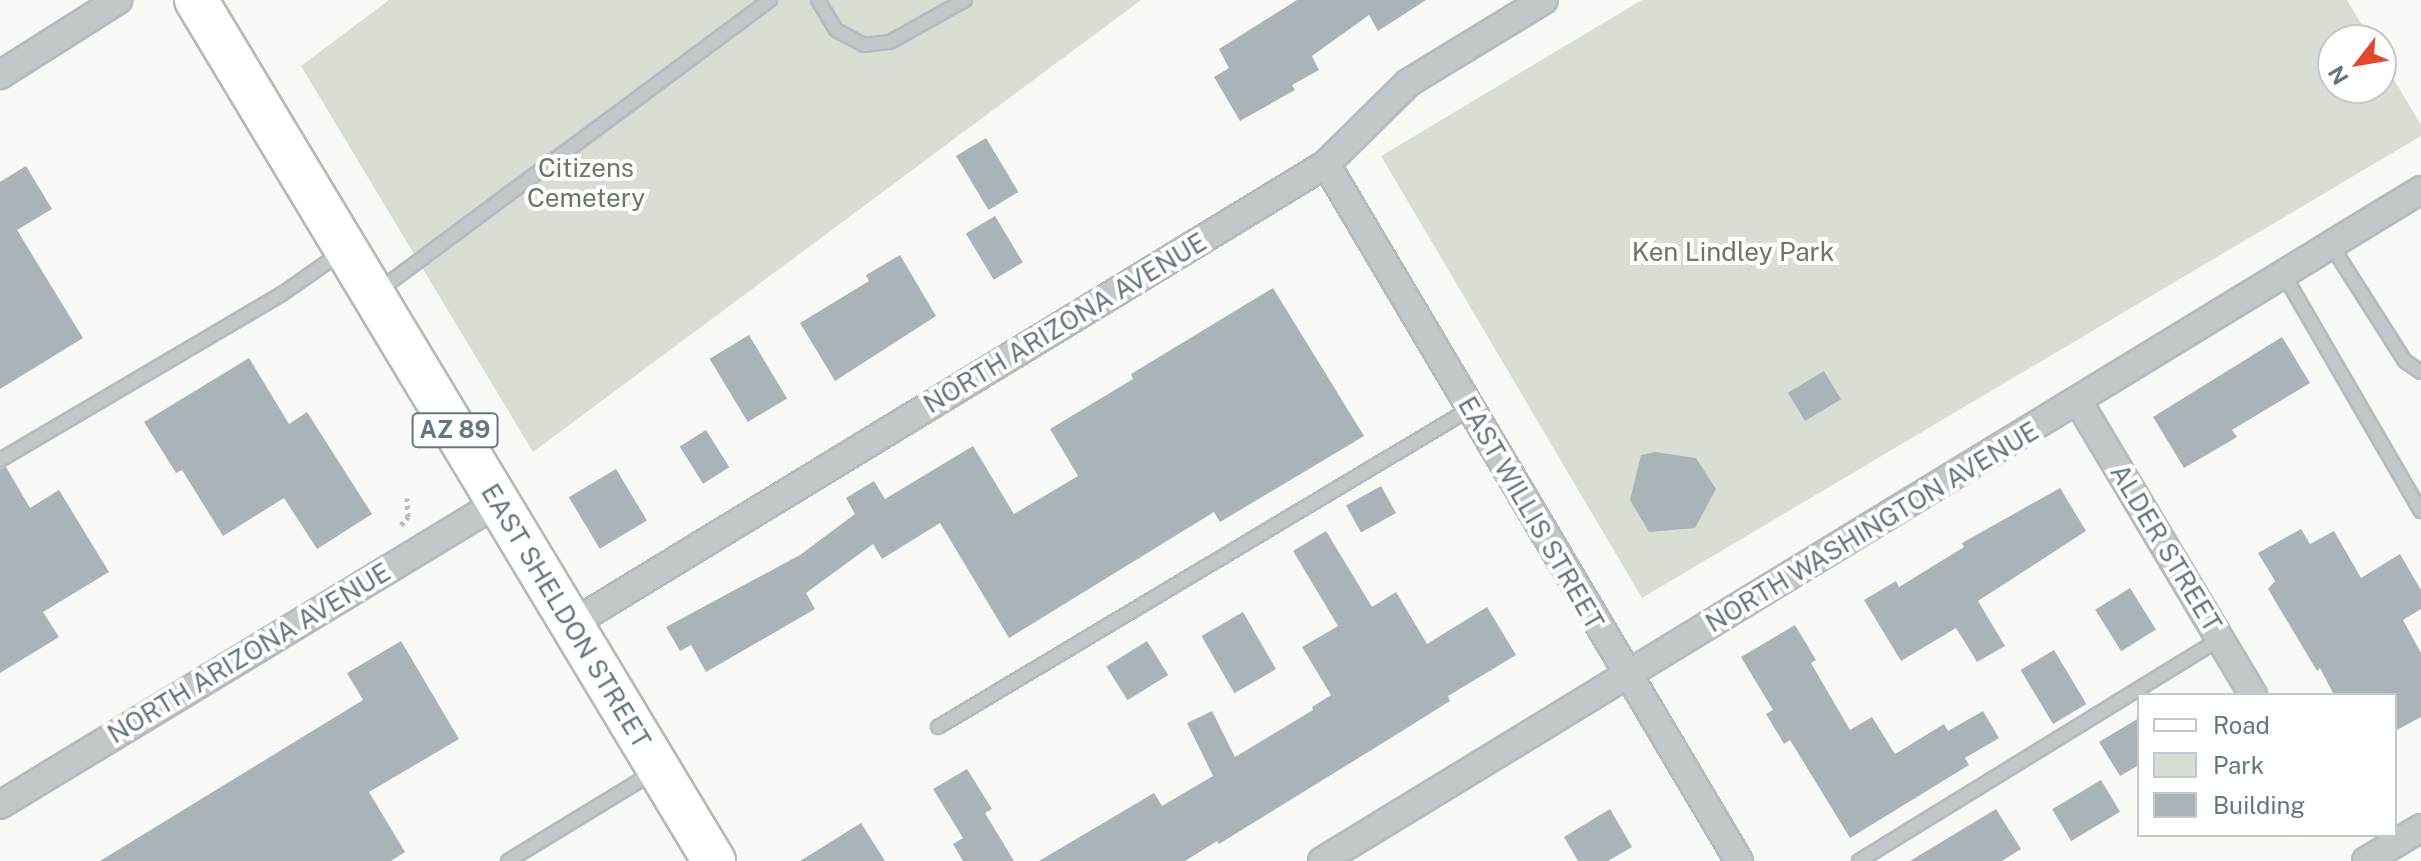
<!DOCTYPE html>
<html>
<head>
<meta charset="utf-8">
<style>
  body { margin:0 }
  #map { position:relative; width:2421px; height:861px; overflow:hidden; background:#f9f9f6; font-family:"Public Sans",sans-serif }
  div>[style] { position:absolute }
  .green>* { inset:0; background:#d9ded5 }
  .building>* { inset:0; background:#a9b3b8; transform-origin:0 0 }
  .path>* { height:5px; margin-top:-2.5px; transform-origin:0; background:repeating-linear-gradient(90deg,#babec1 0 4px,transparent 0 8px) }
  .roads { filter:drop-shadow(2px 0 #b4babd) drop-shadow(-2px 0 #b4babd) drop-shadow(0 2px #b4babd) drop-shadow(0 -2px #b4babd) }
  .service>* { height:12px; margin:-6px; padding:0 6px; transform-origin:6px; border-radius:6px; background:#c2c7ca }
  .minor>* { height:26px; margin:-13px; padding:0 13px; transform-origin:13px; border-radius:13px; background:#c2c7ca }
  .primary>* { height:42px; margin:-21px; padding:0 21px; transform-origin:21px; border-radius:21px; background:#fff }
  span { translate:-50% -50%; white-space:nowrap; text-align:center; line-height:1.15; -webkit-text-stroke:8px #fff; paint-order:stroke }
  .shield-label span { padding:2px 6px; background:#fff; border:2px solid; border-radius:6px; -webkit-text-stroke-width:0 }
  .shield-label { font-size:24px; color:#647781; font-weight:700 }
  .park-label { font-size:26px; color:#697963 }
  .street-label { font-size:26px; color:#647781 }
  .legend { position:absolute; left:2137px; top:693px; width:260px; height:144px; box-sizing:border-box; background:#fff; border:2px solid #c1c9cd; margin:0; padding:10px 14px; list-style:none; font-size:24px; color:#647781 }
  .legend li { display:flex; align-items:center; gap:16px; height:40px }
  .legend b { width:40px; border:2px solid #c1c9cd }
  .north { position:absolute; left:2317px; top:24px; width:80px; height:80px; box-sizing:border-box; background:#fff; border:2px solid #c1c9cd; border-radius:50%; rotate:239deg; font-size:22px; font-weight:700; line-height:32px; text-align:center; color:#647781 }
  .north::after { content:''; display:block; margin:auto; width:28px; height:36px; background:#e3472c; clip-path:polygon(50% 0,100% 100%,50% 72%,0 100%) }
</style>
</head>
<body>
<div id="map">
  <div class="green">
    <i style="clip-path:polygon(389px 0,1141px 0,533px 452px,301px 66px)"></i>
    <i style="clip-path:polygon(1642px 0,2347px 0,2371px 40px,2333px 40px,2333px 88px,2381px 88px,2381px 58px,2421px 125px,2421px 136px,1642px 598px,1381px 156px)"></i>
  </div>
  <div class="building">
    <i style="clip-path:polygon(1297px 0,1426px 0,1378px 31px,1369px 15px,1312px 56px,1319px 70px,1292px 85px,1295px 90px,1240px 121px,1214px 77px,1229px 68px,1219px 49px)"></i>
    <i style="left:986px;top:138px;width:63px;height:35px;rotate:59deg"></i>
    <i style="clip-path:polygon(26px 166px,52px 209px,17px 230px,83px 338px,0 389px,0 182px)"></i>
    <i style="left:995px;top:216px;width:54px;height:34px;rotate:59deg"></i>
    <i style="clip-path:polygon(900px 255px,936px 316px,835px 381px,800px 323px,869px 281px,866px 275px)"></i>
    <i style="clip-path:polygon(1273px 288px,1364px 436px,1220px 522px,1214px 512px,1009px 638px,940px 523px,882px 559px,873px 544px,806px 593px,815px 609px,706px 672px,691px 645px,680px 651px,666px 627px,800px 555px,855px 514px,846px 498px,874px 481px,885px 499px,973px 446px,1014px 514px,1078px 476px,1050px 429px,1133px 379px,1131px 374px)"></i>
    <i style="left:749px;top:335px;width:74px;height:46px;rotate:59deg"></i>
    <i style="clip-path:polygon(2282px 337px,2310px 383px,2232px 430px,2237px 437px,2184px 468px,2153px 417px)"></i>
    <i style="clip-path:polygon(249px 358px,289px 424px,307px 412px,372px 514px,317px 549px,284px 498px,223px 536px,182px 470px,176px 473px,144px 422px)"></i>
    <i style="left:1824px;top:371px;width:33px;height:42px;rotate:59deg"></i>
    <i style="left:706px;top:430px;width:44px;height:31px;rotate:58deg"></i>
    <i style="clip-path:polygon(1655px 452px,1696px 458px,1716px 489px,1695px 528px,1649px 532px,1630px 500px,1641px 455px)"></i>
    <i style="clip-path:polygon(6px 467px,30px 508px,59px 490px,109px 572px,43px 612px,59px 637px,0 673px,0 469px)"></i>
    <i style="left:616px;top:469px;width:60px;height:55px;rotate:59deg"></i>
    <i style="left:1381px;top:486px;width:31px;height:40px;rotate:61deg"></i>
    <i style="clip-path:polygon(2060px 488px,2086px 531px,1978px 601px,2005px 646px,1977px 662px,1956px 628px,1901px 661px,1864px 600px,1896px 581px,1899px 587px,1964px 547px,1962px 543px)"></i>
    <i style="clip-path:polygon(2301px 529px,2310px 544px,2334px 531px,2361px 578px,2400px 554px,2421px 590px,2421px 609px,2403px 620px,2421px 653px,2421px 717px,2395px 731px,2395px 695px,2334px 695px,2320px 668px,2317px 671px,2268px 589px,2275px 581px,2258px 553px)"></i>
    <i style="clip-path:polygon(1326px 531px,1372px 607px,1396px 592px,1427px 644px,1487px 607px,1516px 655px,1448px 696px,1450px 701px,1386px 741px,1219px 844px,1217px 841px,1185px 861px,1039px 861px,1154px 793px,1162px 806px,1213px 776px,1187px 723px,1212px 711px,1235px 757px,1313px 710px,1312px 707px,1331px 695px,1302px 647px,1338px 626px,1293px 551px)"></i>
    <i style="left:2130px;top:588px;width:49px;height:41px;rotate:58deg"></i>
    <i style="left:1243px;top:612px;width:66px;height:48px;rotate:60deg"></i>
    <i style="clip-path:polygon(1795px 625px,1816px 660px,1811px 663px,1850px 730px,1872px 717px,1895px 754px,1944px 724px,1948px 731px,1983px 711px,1999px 738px,1965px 758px,1969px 765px,1850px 838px,1790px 740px,1784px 744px,1766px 714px,1773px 710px,1741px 657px)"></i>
    <i style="clip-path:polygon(401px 641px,459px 739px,369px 792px,405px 852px,391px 861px,100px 861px,363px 700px,347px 673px)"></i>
    <i style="left:1147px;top:641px;width:40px;height:48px;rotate:58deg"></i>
    <i style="left:2054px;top:650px;width:63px;height:39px;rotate:59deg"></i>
    <i style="clip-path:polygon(2139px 718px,2139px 765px,2120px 776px,2099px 742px)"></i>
    <i style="clip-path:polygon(967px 769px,992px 809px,985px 813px,1014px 861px,963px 861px,953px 844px,963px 838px,933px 789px)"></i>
    <i style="left:2101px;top:780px;width:37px;height:57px;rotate:59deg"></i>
    <i style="clip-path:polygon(1610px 809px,1632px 847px,1608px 861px,1578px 861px,1564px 837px)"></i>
    <i style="clip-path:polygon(1996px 809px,2021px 849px,2002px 861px,1910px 861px)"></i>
    <i style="clip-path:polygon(861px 823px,885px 861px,800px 861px)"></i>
  </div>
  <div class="path">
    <i style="left:401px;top:525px;width:11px;rotate:-49deg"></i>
    <i style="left:408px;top:517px;width:19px;rotate:-93deg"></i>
  </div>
  <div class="roads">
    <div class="service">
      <i style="left:818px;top:0;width:35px;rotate:59deg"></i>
      <i style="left:836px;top:30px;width:32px;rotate:28deg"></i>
      <i style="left:864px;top:45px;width:26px;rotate:-7deg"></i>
      <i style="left:890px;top:42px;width:86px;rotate:-29.2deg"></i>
      <i style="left:2331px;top:245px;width:138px;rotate:57.5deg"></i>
      <i style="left:2405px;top:361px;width:19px;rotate:35deg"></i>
      <i style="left:2284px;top:275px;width:273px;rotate:59.9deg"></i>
      <i style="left:378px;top:291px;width:488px;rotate:-36.6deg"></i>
      <i style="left:0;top:460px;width:327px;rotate:-30.5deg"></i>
      <i style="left:282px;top:294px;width:73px;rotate:-35deg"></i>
      <i style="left:938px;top:727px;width:620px;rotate:-30.87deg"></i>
      <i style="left:508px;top:861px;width:169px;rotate:-31.4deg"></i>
      <i style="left:1859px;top:861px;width:424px;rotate:-31.6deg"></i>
    </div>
    <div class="minor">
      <i style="left:0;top:75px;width:140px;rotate:-32.4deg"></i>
      <i style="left:1326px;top:164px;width:810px;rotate:59.35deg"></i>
      <i style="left:2078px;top:401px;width:342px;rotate:59.2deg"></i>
      <i style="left:570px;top:625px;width:885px;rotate:-31.37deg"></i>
      <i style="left:1326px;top:164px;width:115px;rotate:-44.6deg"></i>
      <i style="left:1408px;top:83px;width:159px;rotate:-31.4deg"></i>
      <i style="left:0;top:805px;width:584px;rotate:-31.27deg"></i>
      <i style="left:1322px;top:861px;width:1288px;rotate:-31.41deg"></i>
      <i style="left:2366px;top:861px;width:64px;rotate:-31deg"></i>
    </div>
    <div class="primary">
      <i style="left:196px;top:0;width:1005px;rotate:58.97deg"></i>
    </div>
  </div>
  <div class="shield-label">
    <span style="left:455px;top:430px">AZ 89</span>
  </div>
  <div class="park-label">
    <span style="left:586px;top:183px">Citizens<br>Cemetery</span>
    <span style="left:1733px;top:252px">Ken Lindley Park</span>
  </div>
  <div class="street-label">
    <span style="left:1065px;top:323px;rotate:-31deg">NORTH ARIZONA AVENUE</span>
    <span style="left:1531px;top:513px;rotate:60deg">EAST WILLIS STREET</span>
    <span style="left:1872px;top:527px;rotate:-31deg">NORTH WASHINGTON AVENUE</span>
    <span style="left:2166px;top:548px;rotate:59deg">ALDER STREET</span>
    <span style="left:566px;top:616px;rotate:59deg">EAST SHELDON STREET</span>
    <span style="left:249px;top:653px;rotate:-31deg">NORTH ARIZONA AVENUE</span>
  </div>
  <ul class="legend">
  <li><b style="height:10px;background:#fff"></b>Road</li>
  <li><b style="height:22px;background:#d9ded5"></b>Park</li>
  <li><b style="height:22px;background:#a9b3b8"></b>Building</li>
  </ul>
  <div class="north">N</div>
</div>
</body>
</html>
